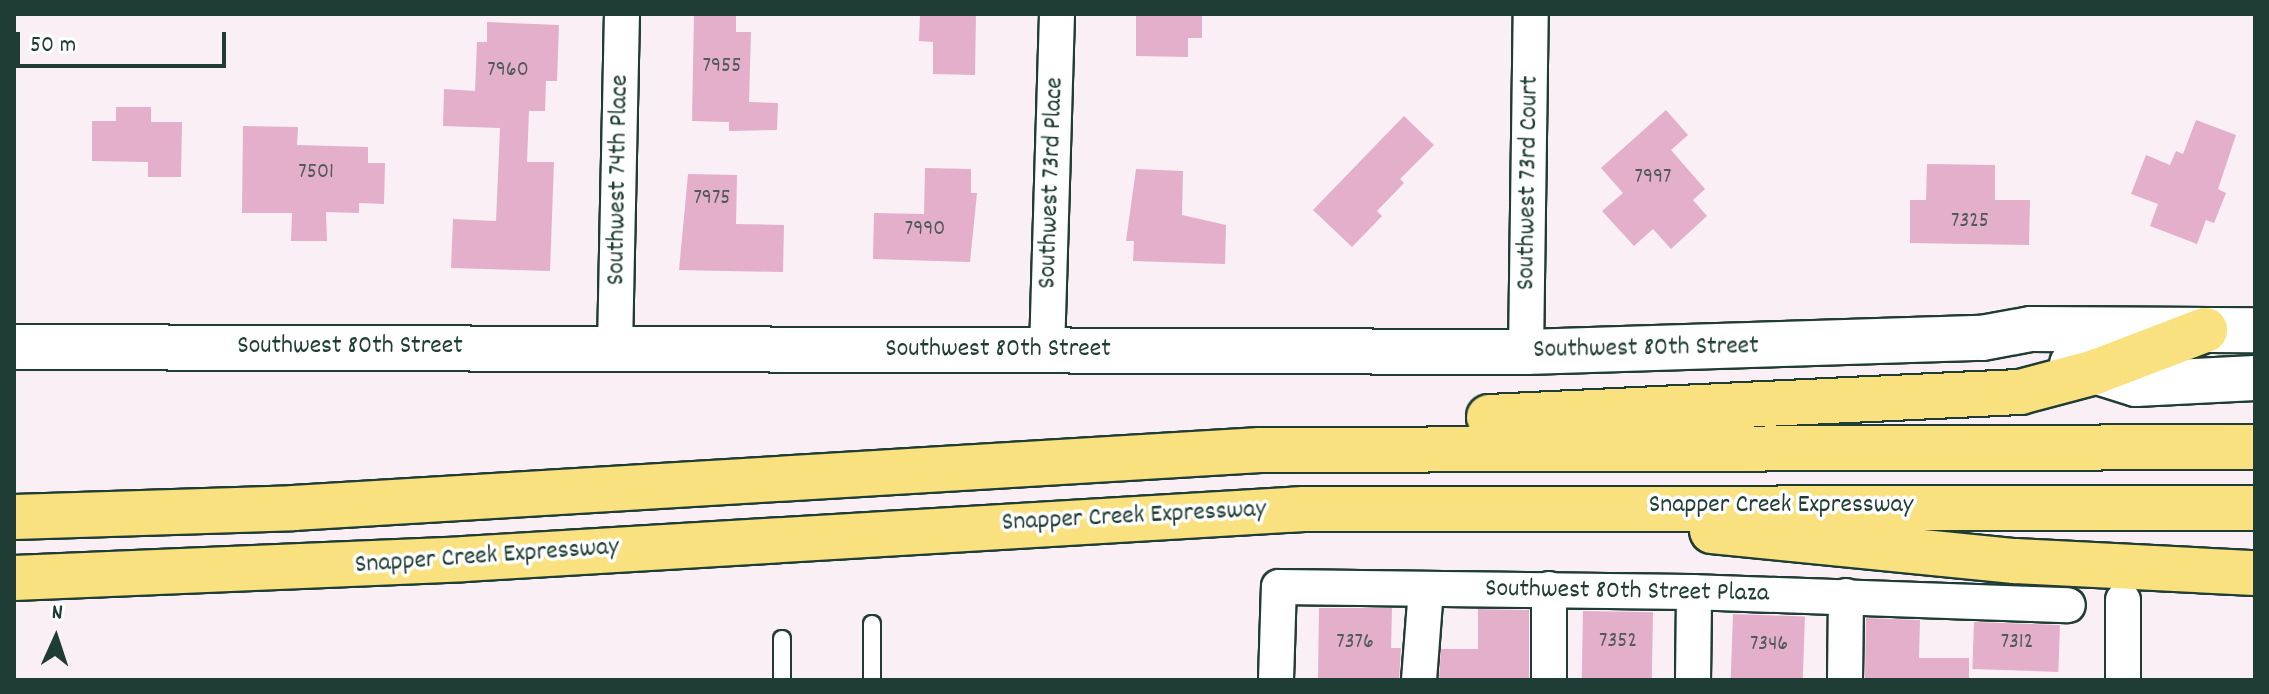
<!DOCTYPE html>
<html>
<head>
<meta charset="utf-8">
<style>
  body { margin:0 }
  #map { position:relative; width:2269px; height:694px; overflow:hidden; background:#f9eff5; font-family:Dekko,sans-serif }
  div>[style] { position:absolute }
  .building>* { inset:0; background:#e3afcb; transform-origin:0 0 }
  .roads { filter:drop-shadow(2px 0 #1f3d34) drop-shadow(-2px 0 #1f3d34) drop-shadow(0 2px #1f3d34) drop-shadow(0 -2px #1f3d34) }
  .lane>* { height:16px; margin:-8px; padding:0 8px; transform-origin:8px; border-radius:8px; background:#fff }
  .street>* { height:34px; margin:-17px; padding:0 17px; transform-origin:17px; border-radius:17px; background:#fff }
  .secondary>* { height:44px; margin:-22px; padding:0 22px; transform-origin:22px; border-radius:22px; background:#fff }
  .highway>* { height:44px; margin:-22px; padding:0 22px; transform-origin:22px; border-radius:22px; background:#fae180 }
  span { translate:-50% -50%; white-space:nowrap; text-align:center; line-height:1.15; -webkit-text-stroke:7px #fff; paint-order:stroke }
  .number-label { font-size:22px; color:#505a5a }
  .number-label span { -webkit-text-stroke-width:0 }
  .street-label { font-size:26px; color:#1f3d34 }
  .frame { position:absolute; inset:0; border:16px solid #1f3d34; pointer-events:none }
  .north { position:absolute; left:16px; top:598px; width:80px; height:80px; -webkit-text-stroke:6px #fff; paint-order:stroke; rotate:3deg; font-size:22px; font-weight:700; line-height:32px; text-align:center; color:#1f3d34 }
  .north::after { content:''; display:block; margin:auto; width:28px; height:36px; background:#1f3d34; clip-path:polygon(50% 0,100% 100%,50% 72%,0 100%) }
  .scale { position:absolute; left:16px; top:32px; width:210px; height:36px; box-sizing:border-box; border:4px solid #1f3d34; border-top:0; padding-left:10px; font-size:24px; line-height:28px; white-space:nowrap; color:#1f3d34; -webkit-text-stroke:6px #fff; paint-order:stroke }
</style>
</head>
<body>
<div id="map">
  <div class="building">
    <i style="clip-path:polygon(694px 14px,736px 14px,736px 32px,751px 32px,749px 102px,778px 103px,777px 130px,729px 131px,729px 122px,692px 121px)"></i>
    <i style="clip-path:polygon(920px 14px,976px 14px,975px 75px,933px 74px,933px 42px,919px 41px)"></i>
    <i style="clip-path:polygon(1202px 14px,1202px 38px,1188px 38px,1188px 57px,1136px 56px,1136px 15px)"></i>
    <i style="clip-path:polygon(487px 22px,559px 25px,557px 81px,546px 81px,545px 111px,529px 111px,527px 162px,554px 162px,550px 271px,451px 268px,453px 219px,496px 221px,500px 128px,443px 126px,444px 89px,475px 91px,477px 42px,487px 42px)"></i>
    <i style="clip-path:polygon(116px 107px,151px 107px,151px 122px,182px 122px,181px 177px,148px 177px,148px 162px,92px 161px,92px 121px,116px 121px)"></i>
    <i style="clip-path:polygon(1666px 110px,1688px 135px,1671px 150px,1705px 189px,1693px 200px,1707px 216px,1671px 249px,1653px 229px,1634px 246px,1602px 211px,1623px 193px,1601px 168px)"></i>
    <i style="clip-path:polygon(1404px 116px,1434px 145px,1400px 179px,1404px 183px,1377px 211px,1382px 216px,1352px 247px,1313px 210px)"></i>
    <i style="clip-path:polygon(2196px 120px,2236px 135px,2218px 189px,2226px 193px,2214px 223px,2206px 220px,2197px 244px,2150px 226px,2158px 204px,2131px 194px,2146px 155px,2170px 165px,2176px 151px,2183px 154px)"></i>
    <i style="clip-path:polygon(243px 126px,298px 127px,297px 145px,368px 147px,368px 163px,385px 163px,384px 204px,359px 203px,359px 213px,326px 212px,327px 241px,291px 241px,292px 213px,242px 213px)"></i>
    <i style="clip-path:polygon(1927px 164px,1995px 165px,1995px 200px,2030px 200px,2029px 245px,1910px 243px,1910px 200px,1926px 200px)"></i>
    <i style="clip-path:polygon(925px 168px,971px 169px,971px 193px,977px 193px,970px 262px,873px 259px,874px 213px,924px 214px)"></i>
    <i style="clip-path:polygon(1136px 169px,1183px 171px,1182px 215px,1226px 225px,1225px 264px,1133px 261px,1134px 241px,1126px 241px)"></i>
    <i style="clip-path:polygon(688px 174px,737px 175px,736px 224px,784px 225px,783px 272px,679px 270px)"></i>
    <i style="clip-path:polygon(1319px 608px,1392px 608px,1391px 648px,1401px 648px,1399px 680px,1318px 680px)"></i>
    <i style="clip-path:polygon(1478px 609px,1529px 610px,1529px 680px,1439px 680px,1441px 649px,1478px 649px)"></i>
    <i style="left:1583px;top:611px;width:70px;height:69px;rotate:1deg"></i>
    <i style="left:1733px;top:614px;width:72px;height:66px;rotate:2deg"></i>
    <i style="clip-path:polygon(1866px 618px,1920px 620px,1919px 658px,1969px 658px,1969px 680px,1865px 680px)"></i>
    <i style="left:1974px;top:622px;width:86px;height:47px;rotate:2deg"></i>
  </div>
  <div class="roads">
    <div class="lane">
      <i style="left:782px;top:680px;width:41px;rotate:-90deg"></i>
      <i style="left:872px;top:680px;width:56px;rotate:-90deg"></i>
    </div>
    <div class="street">
      <i style="left:615px;top:347px;width:333px;rotate:-88.8deg"></i>
      <i style="left:1047px;top:351px;width:337px;rotate:-88.3deg"></i>
      <i style="left:1526px;top:352px;width:338px;rotate:-89.2deg"></i>
      <i style="left:1276px;top:680px;width:93px;rotate:-88.2deg"></i>
      <i style="left:1279px;top:587px;width:411px;rotate:0.7deg"></i>
      <i style="left:1690px;top:592px;width:378px;rotate:2deg"></i>
      <i style="left:1419px;top:680px;width:91px;rotate:-85.6deg"></i>
      <i style="left:1549px;top:680px;width:91px;rotate:-90deg"></i>
      <i style="left:1693px;top:680px;width:88px;rotate:-89.3deg"></i>
      <i style="left:1845px;top:680px;width:84px;rotate:-89.3deg"></i>
      <i style="left:2123px;top:680px;width:80px;rotate:-90deg"></i>
    </div>
    <div class="secondary">
      <i style="left:14px;top:347px;width:1512px;rotate:0.19deg"></i>
      <i style="left:1526px;top:352px;width:456px;rotate:-1.8deg"></i>
      <i style="left:1982px;top:338px;width:50px;rotate:-10.4deg"></i>
      <i style="left:2031px;top:329px;width:224px;rotate:0.3deg"></i>
      <i style="left:2072px;top:364px;width:67px;rotate:17.4deg"></i>
      <i style="left:2136px;top:384px;width:119px;rotate:-2.9deg"></i>
    </div>
    <div class="highway">
      <i style="left:1489px;top:417px;width:532px;rotate:-2.7deg"></i>
      <i style="left:2020px;top:392px;width:78px;rotate:-14.9deg"></i>
      <i style="left:2095px;top:372px;width:118px;rotate:-20.9deg"></i>
      <i style="left:14px;top:517px;width:279px;rotate:-1.8deg"></i>
      <i style="left:293px;top:508px;width:969px;rotate:-3.43deg"></i>
      <i style="left:1260px;top:450px;width:995px;rotate:-0.17deg"></i>
      <i style="left:1712px;top:531px;width:304px;rotate:5.7deg"></i>
      <i style="left:2015px;top:561px;width:240px;rotate:2.9deg"></i>
      <i style="left:14px;top:578px;width:450px;rotate:-2.4deg"></i>
      <i style="left:464px;top:559px;width:841px;rotate:-3.41deg"></i>
      <i style="left:1304px;top:509px;width:951px;rotate:-0.06deg"></i>
    </div>
  </div>
  <div class="number-label">
    <span style="left:722px;top:67px">7955</span>
    <span style="left:508px;top:71px">7960</span>
    <span style="left:316px;top:173px">7501</span>
    <span style="left:1653px;top:178px">7997</span>
    <span style="left:712px;top:199px">7975</span>
    <span style="left:1970px;top:222px">7325</span>
    <span style="left:925px;top:230px">7990</span>
    <span style="left:1618px;top:642px">7352</span>
    <span style="left:1355px;top:643px">7376</span>
    <span style="left:2017px;top:643px">7312</span>
    <span style="left:1769px;top:645px">7346</span>
  </div>
  <div class="street-label">
    <span style="left:619px;top:180px;rotate:-89deg">Southwest 74th Place</span>
    <span style="left:1052px;top:183px;rotate:-88deg">Southwest 73rd Place</span>
    <span style="left:1529px;top:183px;rotate:-89deg">Southwest 73rd Court</span>
    <span style="left:350px;top:347px">Southwest 80th Street</span>
    <span style="left:1646px;top:349px;rotate:-1deg">Southwest 80th Street</span>
    <span style="left:998px;top:350px">Southwest 80th Street</span>
    <span style="left:1781px;top:506px">Snapper Creek Expressway</span>
    <span style="left:1134px;top:517px;rotate:-3deg">Snapper Creek Expressway</span>
    <span style="left:487px;top:557px;rotate:-4deg">Snapper Creek Expressway</span>
    <span style="left:1627px;top:592px;rotate:1deg">Southwest 80th Street Plaza</span>
  </div>
  <div class="frame"></div>
  <div class="north">N</div>
  <div class="scale">50 m</div>
</div>
</body>
</html>
